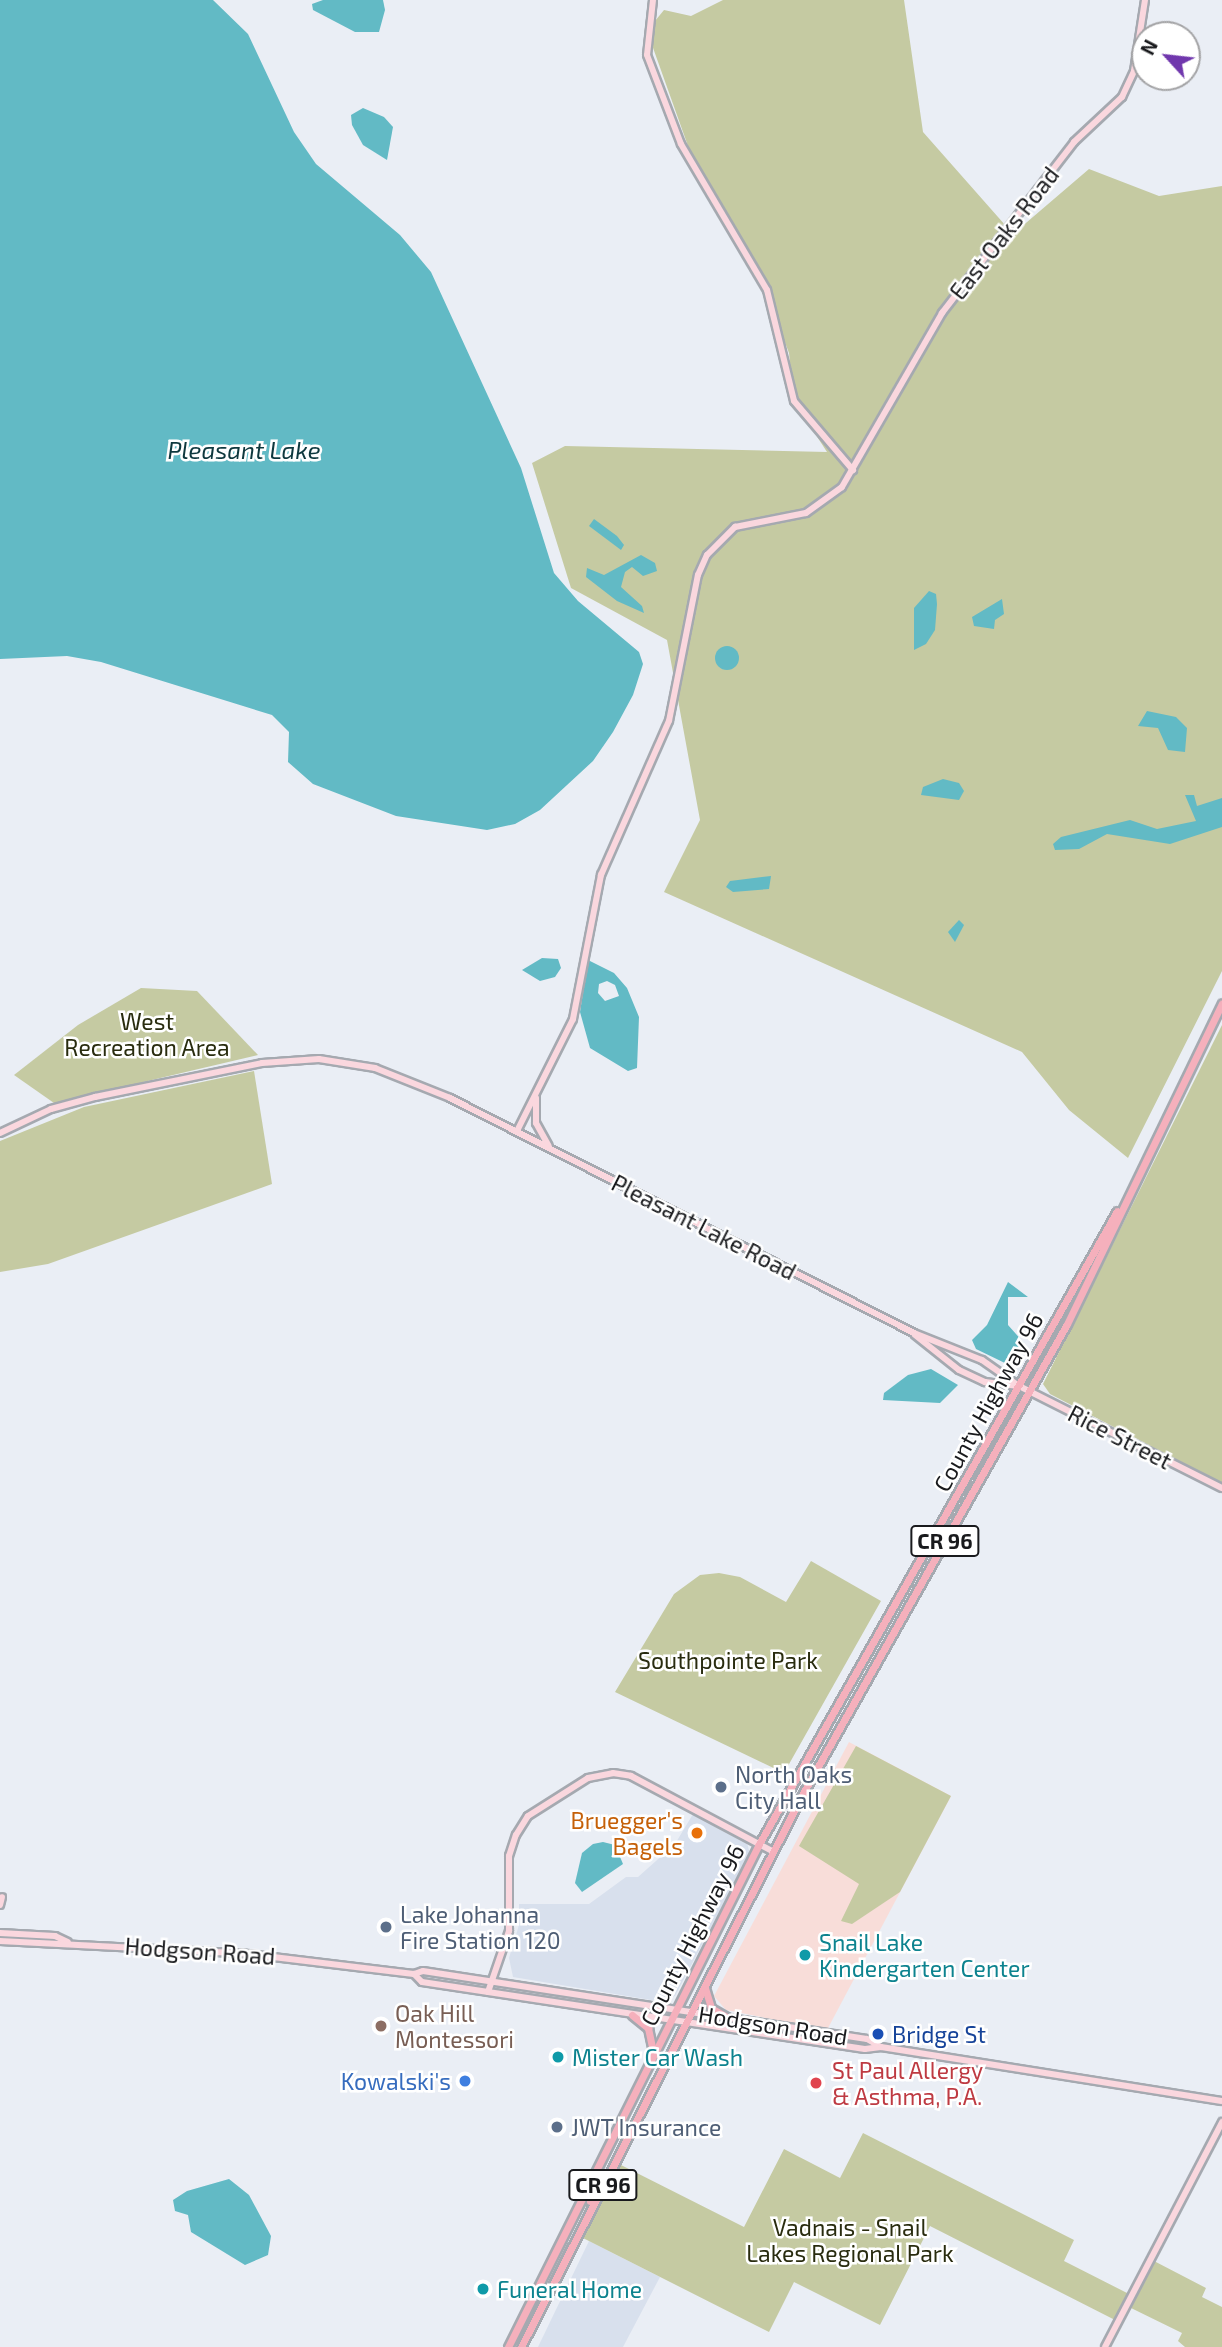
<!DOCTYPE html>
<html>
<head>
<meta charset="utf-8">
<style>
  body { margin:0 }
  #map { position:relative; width:1222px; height:2347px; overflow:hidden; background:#eaeef5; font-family:"Exo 2",sans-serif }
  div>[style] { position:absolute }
  .built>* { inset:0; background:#d8e0ed }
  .education>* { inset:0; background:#f8ddd9 }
  .green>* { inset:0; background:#c5caa2 }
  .water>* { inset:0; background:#62bac5 }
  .round { border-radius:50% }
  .roads { filter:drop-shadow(2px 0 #a5a9b0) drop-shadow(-2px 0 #a5a9b0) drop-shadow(0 2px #a5a9b0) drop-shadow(0 -2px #a5a9b0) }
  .secondary>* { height:6px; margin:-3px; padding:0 3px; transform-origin:3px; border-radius:3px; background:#fad7de }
  .primary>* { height:7px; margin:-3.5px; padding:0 3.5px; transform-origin:3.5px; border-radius:3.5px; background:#f5b0bc }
  .dots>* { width:19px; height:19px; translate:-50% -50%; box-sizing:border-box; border:4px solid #fff; border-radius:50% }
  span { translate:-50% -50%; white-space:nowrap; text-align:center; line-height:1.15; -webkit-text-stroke:5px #fff; paint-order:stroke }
  .shield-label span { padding:2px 5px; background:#fff; border:2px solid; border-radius:5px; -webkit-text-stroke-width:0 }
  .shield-label { font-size:21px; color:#191a1d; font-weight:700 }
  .street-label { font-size:23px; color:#191a1d }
  .park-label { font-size:23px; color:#292c0f }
  .service-label { font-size:23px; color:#4e5e75 }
  .left { translate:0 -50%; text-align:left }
  .food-label { font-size:23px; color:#c56008 }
  .right { translate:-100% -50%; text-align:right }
  .culture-label { font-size:23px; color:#0d838f }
  .education-label { font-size:23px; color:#785e54 }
  .transit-label { font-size:23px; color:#164399 }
  .health-label { font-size:23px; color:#be3a42 }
  .shop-label { font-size:23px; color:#366cbe }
  .water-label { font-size:24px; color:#0e383e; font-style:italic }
  .north { position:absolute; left:1131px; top:21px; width:70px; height:70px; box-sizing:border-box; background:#fff; border:2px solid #a3a3a5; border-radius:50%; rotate:297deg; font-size:19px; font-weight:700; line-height:28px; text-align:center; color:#191a1d }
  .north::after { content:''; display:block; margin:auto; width:24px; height:32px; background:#7037ad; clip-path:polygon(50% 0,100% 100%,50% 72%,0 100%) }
</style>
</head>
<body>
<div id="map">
  <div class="built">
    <i style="clip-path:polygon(693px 1814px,747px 1843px,750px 1854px,675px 1996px,663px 2002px,513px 1977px,509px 1958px,519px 1925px,519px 1904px,589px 1904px,626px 1877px,638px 1877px,675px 1844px)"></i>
    <i style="clip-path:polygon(589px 2241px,660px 2277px,623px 2347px,538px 2347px)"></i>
  </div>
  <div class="education">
    <i style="clip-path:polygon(849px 1742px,951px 1796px,827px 2030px,726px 2010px,714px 1996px)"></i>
  </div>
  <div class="green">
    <i style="clip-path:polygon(723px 0,904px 0,923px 132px,1013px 234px,1089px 169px,1159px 196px,1222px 186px,1222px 971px,1128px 1158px,1069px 1110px,1022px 1052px,664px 892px,700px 820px,667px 640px,571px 588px,532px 463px,565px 446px,827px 452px,794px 401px,789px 353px,754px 261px,693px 160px,652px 45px,655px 21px,664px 10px,691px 16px)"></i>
    <i style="clip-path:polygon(141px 988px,197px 991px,258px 1055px,54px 1103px,14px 1075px,78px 1025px)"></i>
    <i style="clip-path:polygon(1222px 1025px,1222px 1483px,1050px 1394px,1043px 1384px)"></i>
    <i style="clip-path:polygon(254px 1071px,272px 1184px,48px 1264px,0 1272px,0 1141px,84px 1107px)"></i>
    <i style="clip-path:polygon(811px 1561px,881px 1601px,784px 1773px,615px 1692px,674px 1594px,700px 1575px,719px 1573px,740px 1577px,786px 1602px)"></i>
    <i style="clip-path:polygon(856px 1746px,951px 1796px,900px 1892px,852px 1924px,841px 1921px,859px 1884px,799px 1846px)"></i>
    <i style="clip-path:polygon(863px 2133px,1074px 2240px,1064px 2261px,1129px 2294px,1115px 2320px,930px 2226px,880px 2325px,794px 2282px,769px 2332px,583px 2238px,621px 2165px,744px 2227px,784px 2149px,840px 2178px)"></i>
    <i style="clip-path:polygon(1154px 2261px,1206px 2288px,1202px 2297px,1222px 2307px,1222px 2347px,1185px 2347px,1178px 2341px,1182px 2333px,1131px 2308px)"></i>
  </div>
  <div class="water">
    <i style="clip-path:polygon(0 0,213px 0,248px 34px,294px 132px,316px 164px,400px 235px,431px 272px,521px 468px,554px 573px,578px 601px,639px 652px,643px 664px,633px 695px,613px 732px,593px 761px,540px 810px,515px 824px,487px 830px,396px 816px,313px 784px,288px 762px,289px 732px,272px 715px,101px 662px,67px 656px,0 659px)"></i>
    <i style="clip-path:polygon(323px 0,383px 0,385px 10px,379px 32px,355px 32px,313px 10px,312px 4px)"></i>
    <i style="clip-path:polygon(363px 108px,384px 117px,393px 127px,387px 160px,363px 145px,352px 125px,351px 115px)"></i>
    <i style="clip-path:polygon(594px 519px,617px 536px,624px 545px,621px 550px,589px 526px)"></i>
    <i style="clip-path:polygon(641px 555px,655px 563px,657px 571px,643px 576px,632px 567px,625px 572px,621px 587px,642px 606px,644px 613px,617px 601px,586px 577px,587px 568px,604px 575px)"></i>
    <i style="clip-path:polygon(929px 591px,936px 594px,937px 604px,935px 630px,926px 644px,914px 650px,914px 608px)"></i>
    <i style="clip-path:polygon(1002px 599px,1004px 614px,995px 620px,994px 629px,974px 626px,972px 617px)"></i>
    <i class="round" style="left:715px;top:646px;width:24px;height:24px"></i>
    <i style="clip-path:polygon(1147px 711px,1176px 717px,1187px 728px,1185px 752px,1168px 750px,1158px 728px,1138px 726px)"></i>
    <i style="clip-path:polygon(943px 779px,959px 783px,964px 791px,959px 800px,921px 795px,923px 787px)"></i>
    <i style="clip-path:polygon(1185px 795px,1194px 795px,1197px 806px,1222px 798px,1222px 827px,1170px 844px,1107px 834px,1079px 849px,1055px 850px,1053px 844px,1061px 837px,1130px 820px,1157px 829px,1196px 821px)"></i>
    <i style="clip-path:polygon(771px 876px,769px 889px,733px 892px,726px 887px,730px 881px)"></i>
    <i style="clip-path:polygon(959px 920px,964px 925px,955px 942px,948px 932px)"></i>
    <i style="clip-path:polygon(542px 958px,558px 959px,561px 968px,555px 977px,540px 981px,522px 970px)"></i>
    <i style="clip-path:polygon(evenodd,588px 960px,614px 973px,627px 988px,639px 1017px,637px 1068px,628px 1071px,590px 1048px,580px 1012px,588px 960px,607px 981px,615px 985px,619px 996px,605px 1001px,598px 993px,599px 984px,607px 981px)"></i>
    <i style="clip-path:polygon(1008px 1282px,1028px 1297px,1008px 1297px,1008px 1325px,1024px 1343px,1009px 1365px,976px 1349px,972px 1340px,987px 1325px)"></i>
    <i style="clip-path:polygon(931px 1369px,958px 1385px,940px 1403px,883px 1400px,884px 1393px,908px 1375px)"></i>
    <i style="clip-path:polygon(603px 1842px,615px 1845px,623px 1864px,582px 1892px,575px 1883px,582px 1853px,593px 1844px)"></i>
    <i style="clip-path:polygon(229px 2179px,249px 2195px,271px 2236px,268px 2255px,245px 2265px,191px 2232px,188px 2215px,175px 2211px,173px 2200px,187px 2191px)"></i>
  </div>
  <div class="roads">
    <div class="secondary">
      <i style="left:653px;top:0;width:55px;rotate:96.2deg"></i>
      <i style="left:647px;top:55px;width:95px;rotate:69.1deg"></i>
      <i style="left:681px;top:144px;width:169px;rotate:59.5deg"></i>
      <i style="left:767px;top:290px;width:114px;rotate:76.3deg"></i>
      <i style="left:794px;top:401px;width:91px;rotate:49.5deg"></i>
      <i style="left:536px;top:1098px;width:25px;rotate:90deg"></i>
      <i style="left:536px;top:1123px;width:26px;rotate:61deg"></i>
      <i style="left:517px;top:1131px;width:125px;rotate:-63.4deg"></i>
      <i style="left:573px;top:1019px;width:147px;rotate:-79deg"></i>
      <i style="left:601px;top:875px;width:168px;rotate:-66.2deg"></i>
      <i style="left:669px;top:721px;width:149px;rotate:-78.8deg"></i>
      <i style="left:698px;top:575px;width:22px;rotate:-66deg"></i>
      <i style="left:707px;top:555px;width:40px;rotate:-45deg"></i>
      <i style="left:735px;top:527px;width:72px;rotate:-11.2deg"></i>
      <i style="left:806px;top:513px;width:44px;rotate:-35.8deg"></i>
      <i style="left:842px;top:487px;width:201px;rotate:-60.1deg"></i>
      <i style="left:942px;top:313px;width:216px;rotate:-52.3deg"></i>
      <i style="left:1074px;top:142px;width:66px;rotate:-43.2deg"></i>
      <i style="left:1122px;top:97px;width:29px;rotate:-65deg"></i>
      <i style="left:1134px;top:71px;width:72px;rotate:-81.2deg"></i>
      <i style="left:0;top:1133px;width:56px;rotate:-25.2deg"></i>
      <i style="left:51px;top:1109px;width:46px;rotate:-15.3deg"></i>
      <i style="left:95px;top:1097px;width:170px;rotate:-11.5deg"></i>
      <i style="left:262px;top:1063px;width:57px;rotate:-4deg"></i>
      <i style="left:319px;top:1059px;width:57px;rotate:9.1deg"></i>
      <i style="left:375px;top:1068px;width:81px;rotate:21.8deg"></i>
      <i style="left:450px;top:1098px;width:520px;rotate:26.86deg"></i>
      <i style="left:914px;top:1333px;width:73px;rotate:21.7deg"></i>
      <i style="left:982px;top:1360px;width:45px;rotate:35.1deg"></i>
      <i style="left:1019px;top:1386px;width:227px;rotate:26.7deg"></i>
      <i style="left:915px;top:1335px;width:56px;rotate:38.5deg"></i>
      <i style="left:959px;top:1370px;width:29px;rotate:25deg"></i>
      <i style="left:985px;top:1382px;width:34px;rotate:7deg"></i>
      <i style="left:0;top:1905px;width:8px;rotate:-76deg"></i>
      <i style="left:0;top:1933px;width:55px;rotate:3.1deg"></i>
      <i style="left:55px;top:1936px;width:14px;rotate:25deg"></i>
      <i style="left:0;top:1941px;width:240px;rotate:2.9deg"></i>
      <i style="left:240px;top:1953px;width:175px;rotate:6.9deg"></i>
      <i style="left:414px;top:1974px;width:9px;rotate:-18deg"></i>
      <i style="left:423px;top:1971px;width:449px;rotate:8.7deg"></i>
      <i style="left:867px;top:2039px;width:16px;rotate:30deg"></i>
      <i style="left:414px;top:1974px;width:11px;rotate:45deg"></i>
      <i style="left:422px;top:1982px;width:67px;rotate:8.6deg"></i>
      <i style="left:488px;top:1992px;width:381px;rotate:8.6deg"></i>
      <i style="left:865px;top:2049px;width:16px;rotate:-7deg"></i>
      <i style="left:881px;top:2047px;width:345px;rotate:9deg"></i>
      <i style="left:488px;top:1992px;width:65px;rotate:-71deg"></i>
      <i style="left:509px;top:1931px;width:75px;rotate:-90deg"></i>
      <i style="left:509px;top:1856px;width:22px;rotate:-72deg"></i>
      <i style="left:516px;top:1835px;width:22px;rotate:-58deg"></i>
      <i style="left:528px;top:1816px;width:71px;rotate:-32.3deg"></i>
      <i style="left:588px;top:1778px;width:25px;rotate:-11deg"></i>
      <i style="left:613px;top:1773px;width:18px;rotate:9deg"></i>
      <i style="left:631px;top:1776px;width:160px;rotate:28deg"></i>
      <i style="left:1105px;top:2347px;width:254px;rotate:-62.5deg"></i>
    </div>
    <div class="primary">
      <i style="left:705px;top:1988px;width:21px;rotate:73deg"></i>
      <i style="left:711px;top:2008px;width:20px;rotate:30deg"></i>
      <i style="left:632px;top:2015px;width:21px;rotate:39deg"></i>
      <i style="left:648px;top:2028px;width:24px;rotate:78deg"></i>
      <i style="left:590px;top:2201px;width:16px;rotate:-72deg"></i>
      <i style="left:595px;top:2186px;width:10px;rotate:-114deg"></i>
      <i style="left:508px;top:2347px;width:562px;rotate:-63.48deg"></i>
      <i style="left:759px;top:1844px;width:727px;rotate:-60.51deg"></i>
      <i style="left:521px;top:2347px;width:619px;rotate:-63.02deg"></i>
      <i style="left:802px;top:1795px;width:540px;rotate:-60.64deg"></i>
      <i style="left:1067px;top:1324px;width:356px;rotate:-64.2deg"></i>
    </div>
  </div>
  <div class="dots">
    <i style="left:721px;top:1787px;background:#5c6f8a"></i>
    <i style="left:697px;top:1833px;background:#e8710a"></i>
    <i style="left:386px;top:1927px;background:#5c6f8a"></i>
    <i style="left:805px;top:1955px;background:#0f9aa8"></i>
    <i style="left:381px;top:2026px;background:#8d6e63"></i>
    <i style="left:878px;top:2034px;background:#1a4fb4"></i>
    <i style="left:558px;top:2057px;background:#0f9aa8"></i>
    <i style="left:465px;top:2081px;background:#3f7fe0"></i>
    <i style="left:816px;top:2083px;background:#e0444e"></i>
    <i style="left:557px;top:2127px;background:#5c6f8a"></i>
    <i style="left:483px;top:2289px;background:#0f9aa8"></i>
  </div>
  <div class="shield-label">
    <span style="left:945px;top:1541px">CR 96</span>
    <span style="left:603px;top:2185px">CR 96</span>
  </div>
  <div class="street-label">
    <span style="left:1004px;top:233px;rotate:-52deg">East Oaks Road</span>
    <span style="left:704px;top:1227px;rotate:27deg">Pleasant Lake Road</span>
    <span style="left:988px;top:1402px;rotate:-61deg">County Highway 96</span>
    <span style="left:1120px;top:1437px;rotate:27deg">Rice Street</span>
    <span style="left:692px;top:1935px;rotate:-63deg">County Highway 96</span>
    <span style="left:200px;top:1951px;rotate:4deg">Hodgson Road</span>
    <span style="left:773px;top:2025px;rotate:9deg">Hodgson Road</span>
  </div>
  <div class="park-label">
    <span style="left:147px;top:1034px">West<br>Recreation Area</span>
    <span style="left:728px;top:1660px">Southpointe Park</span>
    <span style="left:850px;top:2240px">Vadnais - Snail<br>Lakes Regional Park</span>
  </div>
  <div class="service-label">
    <span class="left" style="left:735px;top:1787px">North Oaks<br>City Hall</span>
    <span class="left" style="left:400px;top:1927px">Lake Johanna<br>Fire Station 120</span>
    <span class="left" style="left:571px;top:2127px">JWT Insurance</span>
  </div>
  <div class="food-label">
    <span class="right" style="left:683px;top:1833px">Bruegger's<br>Bagels</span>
  </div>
  <div class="culture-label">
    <span class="left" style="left:819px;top:1955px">Snail Lake<br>Kindergarten Center</span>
    <span class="left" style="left:572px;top:2057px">Mister Car Wash</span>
    <span class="left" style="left:497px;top:2289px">Funeral Home</span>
  </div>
  <div class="education-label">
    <span class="left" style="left:395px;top:2026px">Oak Hill<br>Montessori</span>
  </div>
  <div class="transit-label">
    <span class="left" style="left:892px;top:2034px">Bridge St</span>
  </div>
  <div class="health-label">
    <span class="left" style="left:832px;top:2083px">St Paul Allergy<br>&amp; Asthma, P.A.</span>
  </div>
  <div class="shop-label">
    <span class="right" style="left:451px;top:2081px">Kowalski's</span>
  </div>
  <div class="water-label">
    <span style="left:244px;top:450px">Pleasant Lake</span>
  </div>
  <div class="north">N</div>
</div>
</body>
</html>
